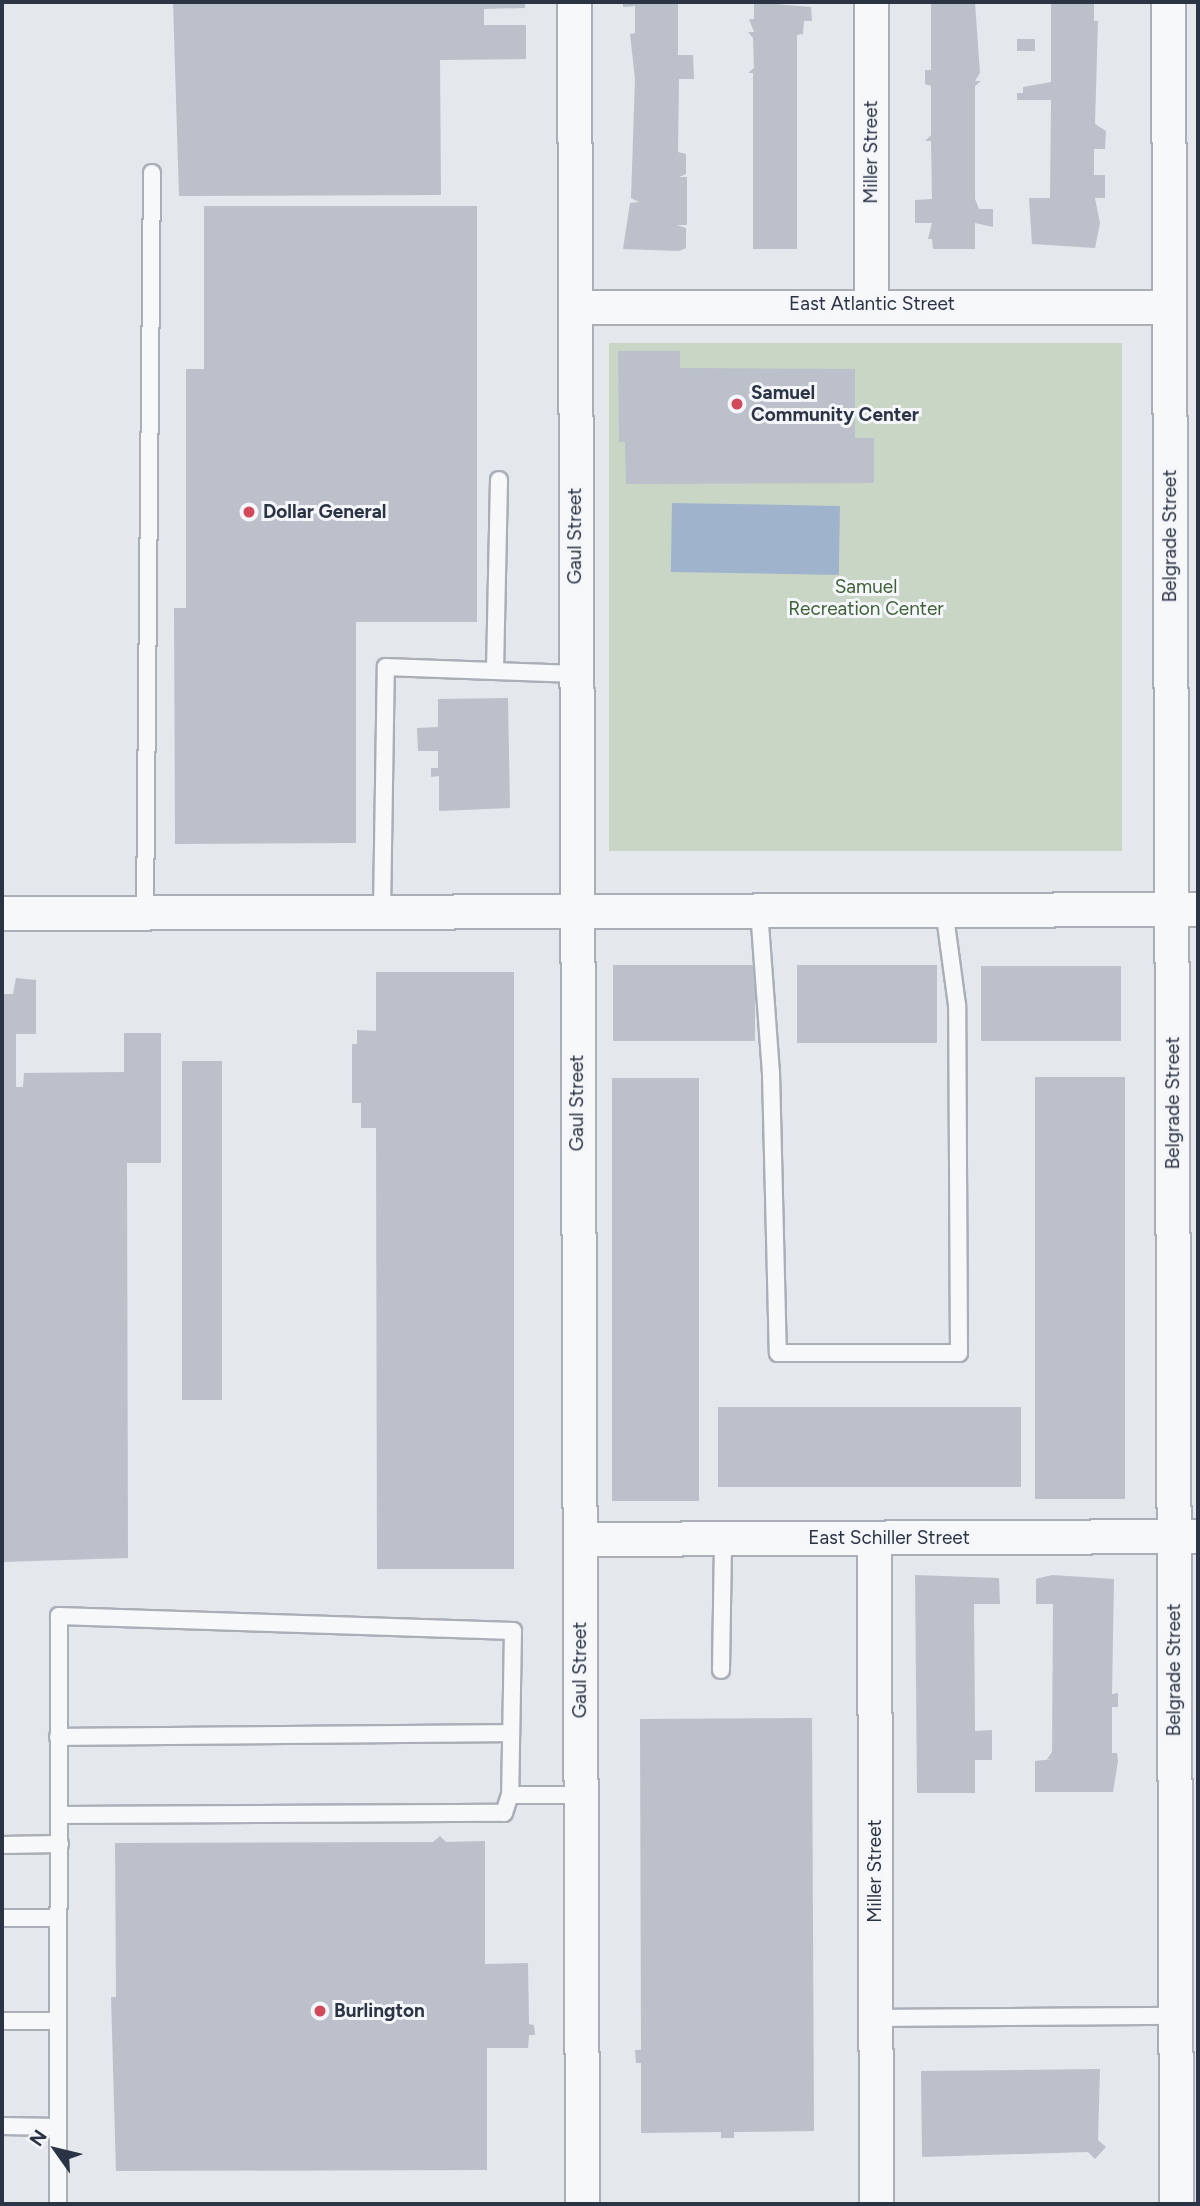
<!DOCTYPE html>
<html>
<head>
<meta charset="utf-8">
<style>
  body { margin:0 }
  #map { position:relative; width:1200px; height:2206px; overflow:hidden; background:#e4e7ec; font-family:Figtree,sans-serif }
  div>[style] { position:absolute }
  .green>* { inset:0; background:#c9d6c5; transform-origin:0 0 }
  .water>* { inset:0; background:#9fb4cc; transform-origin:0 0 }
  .building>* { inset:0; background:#bbc0ca; transform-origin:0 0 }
  .roads { filter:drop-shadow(2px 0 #a9aeb7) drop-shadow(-2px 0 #a9aeb7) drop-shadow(0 2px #a9aeb7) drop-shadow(0 -2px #a9aeb7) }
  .lane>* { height:16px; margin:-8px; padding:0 8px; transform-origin:8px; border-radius:8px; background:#f7f8fa }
  .street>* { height:33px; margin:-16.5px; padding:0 16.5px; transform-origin:16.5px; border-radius:16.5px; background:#f7f8fa }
  .dots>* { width:19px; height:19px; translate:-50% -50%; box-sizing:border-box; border:4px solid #f4f6f9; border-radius:50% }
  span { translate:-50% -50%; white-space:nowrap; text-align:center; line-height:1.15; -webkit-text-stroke:6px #f4f6f9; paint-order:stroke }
  .street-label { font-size:19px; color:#2b3445 }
  .poi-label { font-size:19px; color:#2b3445; font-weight:700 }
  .left { translate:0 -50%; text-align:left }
  .park-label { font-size:19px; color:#3f6138 }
  .frame { position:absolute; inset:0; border:4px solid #2b3445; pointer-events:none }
  .north { position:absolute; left:21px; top:2115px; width:70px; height:70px; -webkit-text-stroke:5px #f4f6f9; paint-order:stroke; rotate:304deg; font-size:19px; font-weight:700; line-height:28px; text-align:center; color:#2b3445 }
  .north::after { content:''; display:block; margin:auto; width:24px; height:32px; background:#2b3445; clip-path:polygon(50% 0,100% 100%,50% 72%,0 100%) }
</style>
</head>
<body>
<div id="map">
  <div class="green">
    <i style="clip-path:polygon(1196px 2px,1198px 2px,1198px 640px)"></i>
    <i style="left:1122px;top:343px;width:508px;height:513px;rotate:90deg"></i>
  </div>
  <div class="water">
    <i style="left:672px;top:503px;width:168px;height:69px;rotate:1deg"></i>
  </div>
  <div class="building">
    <i style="clip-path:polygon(173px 2px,525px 2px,525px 8px,484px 9px,484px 25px,526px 25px,526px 59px,440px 60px,441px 195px,179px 196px)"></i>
    <i style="clip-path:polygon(623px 2px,678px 2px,678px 55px,693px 55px,694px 79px,679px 79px,678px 152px,686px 154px,686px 174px,679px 177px,687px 177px,687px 225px,677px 225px,686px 228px,686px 248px,679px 251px,623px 249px,630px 203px,639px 202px,631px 198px,635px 79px,630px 34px,635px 33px,635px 6px,623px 7px)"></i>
    <i style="clip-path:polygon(754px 2px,811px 7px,812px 21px,804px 21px,803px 34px,797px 35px,797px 249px,753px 249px,753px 73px,748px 73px,754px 68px,753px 38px,748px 32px,754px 32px,749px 19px,754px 19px)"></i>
    <i style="clip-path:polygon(931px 2px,975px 2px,980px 73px,975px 81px,981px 81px,975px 86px,975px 199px,979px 209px,993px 209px,993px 227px,975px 223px,975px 249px,933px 249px,932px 239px,928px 239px,932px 223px,915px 223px,915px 200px,932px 199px,931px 141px,925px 141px,931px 135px,931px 86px,925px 84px,925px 70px,931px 70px)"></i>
    <i style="clip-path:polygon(1051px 2px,1094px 2px,1094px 21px,1098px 21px,1095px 124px,1106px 131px,1105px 149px,1094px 149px,1094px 175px,1105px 175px,1105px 198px,1095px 198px,1100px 223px,1095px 248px,1032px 244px,1029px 198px,1050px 198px,1051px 100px,1017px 100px,1017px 93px,1023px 93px,1023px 87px,1051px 82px)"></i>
    <i style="left:1035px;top:39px;width:12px;height:18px;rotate:90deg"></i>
    <i style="clip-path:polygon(204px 206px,477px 206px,477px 622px,356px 622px,356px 843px,175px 844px,174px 608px,186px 608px,186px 369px,204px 369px)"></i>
    <i style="clip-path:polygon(618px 351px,680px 351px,680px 368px,855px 369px,855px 438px,874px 438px,874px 483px,626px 484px,625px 442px,619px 442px)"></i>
    <i style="clip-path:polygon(508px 698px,510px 808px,439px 811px,439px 776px,431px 777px,431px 768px,438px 768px,438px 751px,418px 751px,417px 728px,438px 727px,438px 699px)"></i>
    <i style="left:755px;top:965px;width:76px;height:142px;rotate:90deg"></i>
    <i style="left:937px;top:965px;width:78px;height:140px;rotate:90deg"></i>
    <i style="left:981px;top:966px;width:140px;height:75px"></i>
    <i style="clip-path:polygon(376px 972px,514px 972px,514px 1569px,377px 1569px,376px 1128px,361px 1128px,361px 1103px,352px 1103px,352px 1044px,357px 1044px,357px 1030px,376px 1031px)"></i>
    <i style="clip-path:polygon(16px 978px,36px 980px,36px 1034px,16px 1034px,16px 1087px,23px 1087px,24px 1073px,124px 1072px,124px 1033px,161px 1033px,161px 1163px,127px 1163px,128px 1558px,2px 1562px,2px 994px,13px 994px)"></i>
    <i style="left:182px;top:1061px;width:40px;height:339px"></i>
    <i style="left:1125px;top:1077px;width:422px;height:90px;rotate:90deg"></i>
    <i style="left:612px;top:1078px;width:87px;height:423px"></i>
    <i style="left:1021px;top:1407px;width:80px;height:303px;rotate:90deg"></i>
    <i style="clip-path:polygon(915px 1575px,999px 1578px,1000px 1604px,974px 1604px,975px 1731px,992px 1730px,992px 1760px,975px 1760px,975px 1793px,917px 1793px)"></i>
    <i style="clip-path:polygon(1052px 1575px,1114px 1579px,1112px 1694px,1118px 1693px,1118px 1707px,1112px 1707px,1112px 1753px,1117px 1753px,1118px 1761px,1113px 1792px,1035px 1792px,1035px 1761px,1053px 1759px,1047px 1759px,1052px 1752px,1053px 1604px,1036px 1604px,1036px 1579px)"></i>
    <i style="clip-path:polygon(812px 1718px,814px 2131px,734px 2132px,734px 2138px,721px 2138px,721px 2132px,641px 2133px,641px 2063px,636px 2063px,635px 2050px,641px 2050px,640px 1719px)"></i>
    <i style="clip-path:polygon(440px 1836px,446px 1842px,485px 1841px,485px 1964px,528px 1963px,529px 2024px,534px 2025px,535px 2035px,529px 2035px,528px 2048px,487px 2048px,487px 2170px,116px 2171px,111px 1997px,116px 1997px,115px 1843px,433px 1842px)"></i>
    <i style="clip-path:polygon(1100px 2069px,1098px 2140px,1106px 2147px,1095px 2159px,1088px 2152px,922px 2157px,921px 2071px)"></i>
  </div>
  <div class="roads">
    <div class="lane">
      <i style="left:495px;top:671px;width:191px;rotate:-88.8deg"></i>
      <i style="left:759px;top:910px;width:163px;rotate:85.8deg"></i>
      <i style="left:771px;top:1073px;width:280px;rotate:88.6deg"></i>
      <i style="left:778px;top:1353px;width:181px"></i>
      <i style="left:959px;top:1353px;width:348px;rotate:-90.3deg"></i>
      <i style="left:957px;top:1005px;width:97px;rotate:-97.7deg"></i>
      <i style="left:382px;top:911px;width:244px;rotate:-89.1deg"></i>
      <i style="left:386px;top:667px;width:189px;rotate:2.1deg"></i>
      <i style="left:145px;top:912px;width:739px;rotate:-89.46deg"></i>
      <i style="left:721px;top:1670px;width:131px;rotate:-89.1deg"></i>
      <i style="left:58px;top:1737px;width:453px;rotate:-0.5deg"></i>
      <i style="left:60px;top:1815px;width:444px;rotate:-0.3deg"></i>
      <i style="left:504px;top:1813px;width:19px;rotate:-72deg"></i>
      <i style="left:2px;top:1845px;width:58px;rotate:-1deg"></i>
      <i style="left:2px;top:1918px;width:56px"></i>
      <i style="left:876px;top:2018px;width:299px;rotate:-0.4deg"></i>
      <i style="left:2px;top:2021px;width:56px"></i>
      <i style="left:2px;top:2126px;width:56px;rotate:1deg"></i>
      <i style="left:58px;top:2204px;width:588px;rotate:-89.9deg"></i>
      <i style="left:59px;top:1616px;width:454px;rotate:1.9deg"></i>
      <i style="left:513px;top:1631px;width:164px;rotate:91deg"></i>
      <i style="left:510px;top:1795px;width:71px"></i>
    </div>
    <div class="street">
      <i style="left:574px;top:2px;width:2202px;rotate:89.79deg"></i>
      <i style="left:871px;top:2px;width:301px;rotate:90deg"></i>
      <i style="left:1168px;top:2px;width:2202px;rotate:89.79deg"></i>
      <i style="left:575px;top:307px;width:593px"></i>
      <i style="left:2px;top:913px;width:1196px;rotate:-0.19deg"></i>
      <i style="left:580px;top:1539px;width:618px;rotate:-0.28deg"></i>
      <i style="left:874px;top:1539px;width:665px;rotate:89.83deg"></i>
    </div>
  </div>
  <div class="dots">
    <i style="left:737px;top:404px;background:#d1495b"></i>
    <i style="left:249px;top:512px;background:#d1495b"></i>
    <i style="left:320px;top:2011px;background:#d1495b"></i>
  </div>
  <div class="street-label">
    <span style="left:871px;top:152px;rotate:-90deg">Miller Street</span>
    <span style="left:872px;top:304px">East Atlantic Street</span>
    <span style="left:575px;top:536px;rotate:-90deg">Gaul Street</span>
    <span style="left:1170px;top:536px;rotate:-90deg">Belgrade Street</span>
    <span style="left:577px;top:1103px;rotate:-90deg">Gaul Street</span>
    <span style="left:1173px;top:1103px;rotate:-90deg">Belgrade Street</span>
    <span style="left:889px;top:1538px">East Schiller Street</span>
    <span style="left:580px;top:1670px;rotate:-90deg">Gaul Street</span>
    <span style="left:1174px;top:1670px;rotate:-90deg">Belgrade Street</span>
    <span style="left:875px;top:1871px;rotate:-90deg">Miller Street</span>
  </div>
  <div class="poi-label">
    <span class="left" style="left:751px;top:404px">Samuel<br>Community Center</span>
    <span class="left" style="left:263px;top:512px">Dollar General</span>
    <span class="left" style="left:334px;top:2011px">Burlington</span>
  </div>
  <div class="park-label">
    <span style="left:866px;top:598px">Samuel<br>Recreation Center</span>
  </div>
  <div class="frame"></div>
  <div class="north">N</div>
</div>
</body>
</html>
